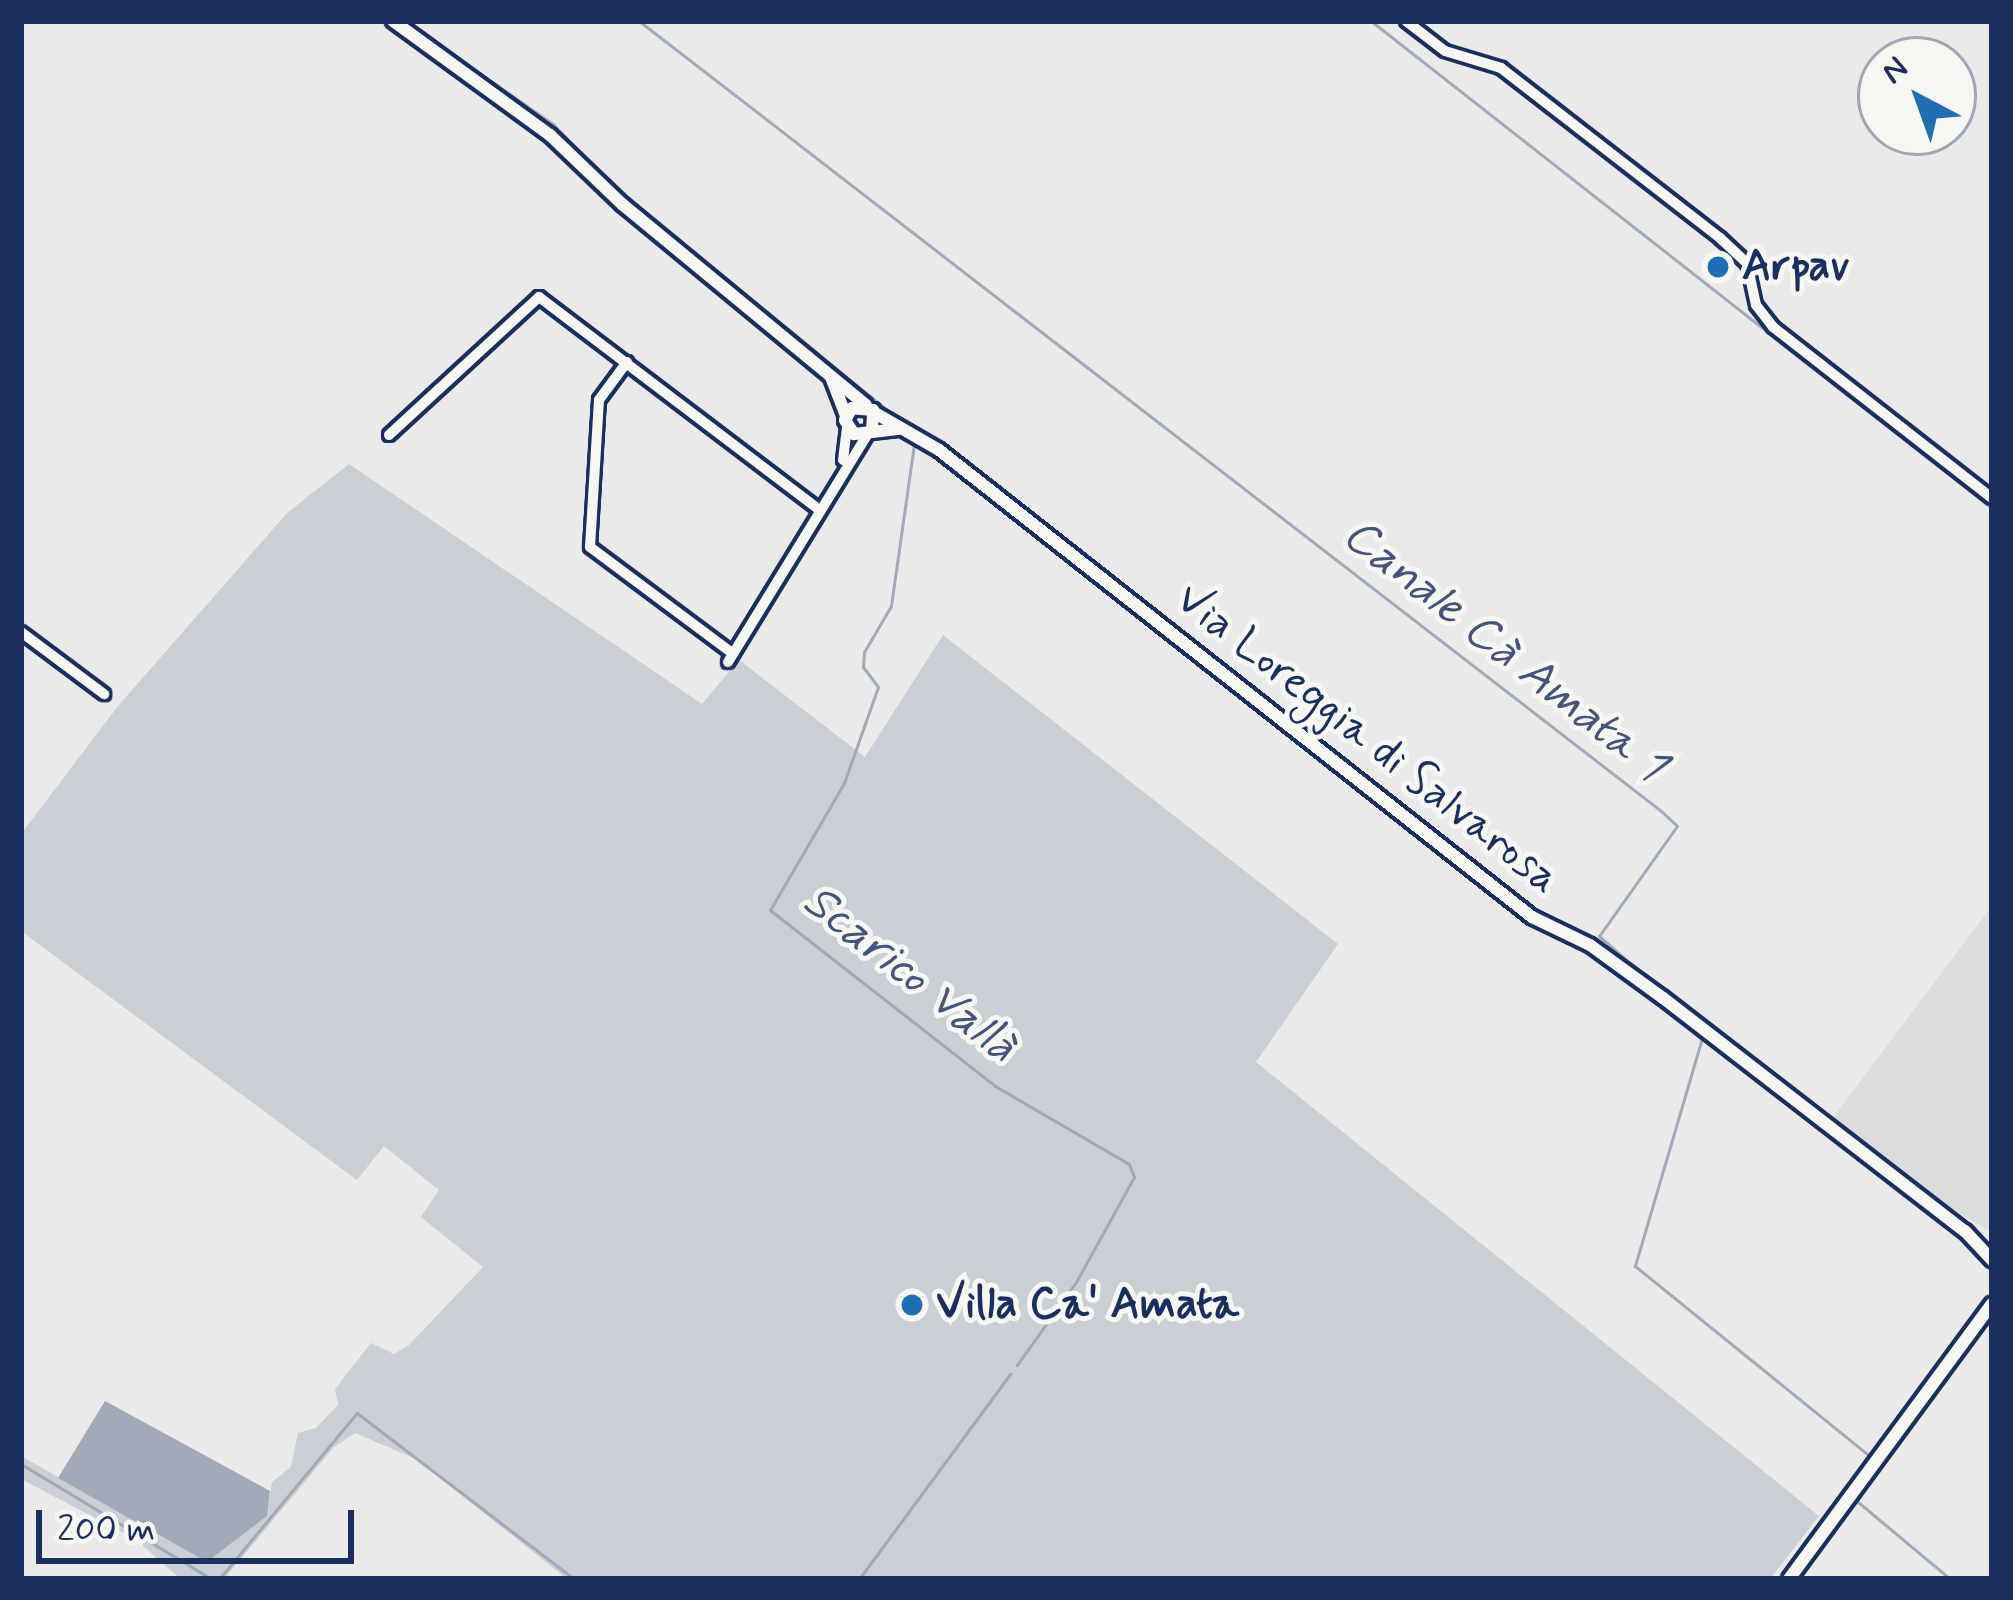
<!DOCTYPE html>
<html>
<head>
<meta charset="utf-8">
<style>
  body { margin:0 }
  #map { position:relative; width:2013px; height:1600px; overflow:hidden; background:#e9eae9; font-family:Mynerve,sans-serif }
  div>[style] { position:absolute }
  .built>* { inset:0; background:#dadcde }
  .green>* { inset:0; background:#caced5 }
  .water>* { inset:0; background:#a2aaba }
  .stream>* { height:3px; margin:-1.5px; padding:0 1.5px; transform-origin:1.5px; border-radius:1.5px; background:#a2aaba }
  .roads { filter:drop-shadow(3px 0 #1b2f5e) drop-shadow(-3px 0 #1b2f5e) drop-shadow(0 3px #1b2f5e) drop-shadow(0 -3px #1b2f5e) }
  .minor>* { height:10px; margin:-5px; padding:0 5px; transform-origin:5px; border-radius:5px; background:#f6f6f2 }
  .tertiary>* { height:12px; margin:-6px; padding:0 6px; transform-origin:6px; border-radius:6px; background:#f6f6f2 }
  .dots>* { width:33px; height:33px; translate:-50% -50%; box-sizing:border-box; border:6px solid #f6f6f2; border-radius:50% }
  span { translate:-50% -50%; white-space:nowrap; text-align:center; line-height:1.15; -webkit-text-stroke:10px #f6f6f2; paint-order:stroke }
  .poi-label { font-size:45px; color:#1b2f5e; font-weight:700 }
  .left { translate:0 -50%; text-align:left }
  .street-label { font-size:45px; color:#1b2f5e }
  .water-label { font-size:48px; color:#44547a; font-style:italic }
  .frame { position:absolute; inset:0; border:24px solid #1b2f5e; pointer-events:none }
  .north { position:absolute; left:1857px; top:36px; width:120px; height:120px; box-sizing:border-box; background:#f6f6f2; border:3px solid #9ea6b7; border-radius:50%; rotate:319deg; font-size:33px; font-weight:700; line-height:48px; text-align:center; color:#1b2f5e }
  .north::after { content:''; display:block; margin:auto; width:42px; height:54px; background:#1f6fb2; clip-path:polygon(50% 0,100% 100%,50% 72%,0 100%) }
  .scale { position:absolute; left:36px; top:1510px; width:318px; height:54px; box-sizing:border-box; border:6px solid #1b2f5e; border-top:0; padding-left:15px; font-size:36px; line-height:42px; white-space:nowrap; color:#1b2f5e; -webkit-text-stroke:9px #f6f6f2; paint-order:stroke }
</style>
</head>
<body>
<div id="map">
  <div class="built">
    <i style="clip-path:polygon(1992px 906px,1992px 1232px,1904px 1182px,1830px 1122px)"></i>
  </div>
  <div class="green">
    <i style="clip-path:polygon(349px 464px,702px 704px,739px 660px,865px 757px,943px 635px,1338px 944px,1256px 1062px,1819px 1516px,1770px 1579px,567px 1579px,416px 1459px,355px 1433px,334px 1447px,224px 1579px,181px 1579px,135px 1539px,21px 1479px,21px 1456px,207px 1562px,267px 1516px,272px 1482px,291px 1467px,298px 1433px,316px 1428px,338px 1405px,335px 1389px,371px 1343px,394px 1354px,409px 1345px,483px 1267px,421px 1217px,439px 1190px,384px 1146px,357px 1180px,21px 931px,21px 834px,118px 706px,287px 513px)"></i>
  </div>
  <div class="water">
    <i style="clip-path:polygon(105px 1401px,270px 1491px,267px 1516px,207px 1562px,58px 1478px)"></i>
  </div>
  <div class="stream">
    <i style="left:404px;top:21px;width:181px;rotate:34.7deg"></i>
    <i style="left:553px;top:124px;width:74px;rotate:46.6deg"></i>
    <i style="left:639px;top:21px;width:1290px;rotate:37.7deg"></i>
    <i style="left:1660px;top:810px;width:23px;rotate:43deg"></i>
    <i style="left:1677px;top:826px;width:135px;rotate:125.3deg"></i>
    <i style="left:1599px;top:936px;width:79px;rotate:41.4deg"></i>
    <i style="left:1371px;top:21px;width:789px;rotate:38.1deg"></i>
    <i style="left:611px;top:185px;width:386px;rotate:39.2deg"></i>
    <i style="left:914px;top:444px;width:164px;rotate:98.1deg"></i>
    <i style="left:891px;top:606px;width:53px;rotate:120.4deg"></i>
    <i style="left:864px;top:652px;width:15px;rotate:94deg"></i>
    <i style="left:863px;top:667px;width:25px;rotate:53deg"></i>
    <i style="left:878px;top:687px;width:102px;rotate:109.5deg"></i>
    <i style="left:844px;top:783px;width:147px;rotate:120.2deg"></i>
    <i style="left:770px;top:910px;width:286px;rotate:38deg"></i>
    <i style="left:995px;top:1086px;width:155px;rotate:30.2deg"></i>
    <i style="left:1129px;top:1164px;width:14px;rotate:69deg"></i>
    <i style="left:1134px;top:1177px;width:120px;rotate:118.9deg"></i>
    <i style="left:1076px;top:1282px;width:102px;rotate:125.4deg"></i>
    <i style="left:1662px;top:1003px;width:53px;rotate:41.2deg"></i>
    <i style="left:1702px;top:1038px;width:238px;rotate:106.4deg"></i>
    <i style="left:1635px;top:1266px;width:304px;rotate:39deg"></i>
    <i style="left:21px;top:1464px;width:223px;rotate:31.1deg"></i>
    <i style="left:1845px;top:1492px;width:32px;rotate:-54deg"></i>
    <i style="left:1858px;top:1502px;width:120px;rotate:39.9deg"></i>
    <i style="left:219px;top:1579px;width:216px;rotate:-50.3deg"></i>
    <i style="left:357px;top:1413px;width:273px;rotate:37.4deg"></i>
    <i style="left:859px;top:1579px;width:255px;rotate:-53.6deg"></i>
  </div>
  <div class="roads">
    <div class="minor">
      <i style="left:1406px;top:21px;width:49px;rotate:37.6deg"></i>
      <i style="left:1445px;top:51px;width:59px;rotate:16.9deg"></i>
      <i style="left:1501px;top:68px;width:277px;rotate:37.8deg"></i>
      <i style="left:1720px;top:238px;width:37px;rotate:43deg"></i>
      <i style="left:1747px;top:263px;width:43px;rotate:77.9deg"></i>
      <i style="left:1756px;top:305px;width:28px;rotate:52deg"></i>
      <i style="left:1773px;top:327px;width:278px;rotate:38deg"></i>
      <i style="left:627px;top:362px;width:47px;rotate:126.4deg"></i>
      <i style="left:599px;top:400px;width:147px;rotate:93.5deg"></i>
      <i style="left:590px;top:547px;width:176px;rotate:36.7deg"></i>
      <i style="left:389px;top:435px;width:204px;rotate:-42.6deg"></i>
      <i style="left:539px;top:297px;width:349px;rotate:37.2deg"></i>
      <i style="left:843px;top:460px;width:32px;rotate:-83deg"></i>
      <i style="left:21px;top:632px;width:104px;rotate:36.8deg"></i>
      <i style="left:728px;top:662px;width:266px;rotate:-58.5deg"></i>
    </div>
    <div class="tertiary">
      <i style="left:393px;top:21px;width:194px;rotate:36deg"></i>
      <i style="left:550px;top:135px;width:100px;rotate:43.8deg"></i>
      <i style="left:622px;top:204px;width:316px;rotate:39.5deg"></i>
      <i style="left:831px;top:377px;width:42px;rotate:69deg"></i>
      <i style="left:875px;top:413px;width:74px;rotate:30deg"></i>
      <i style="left:939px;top:450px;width:755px;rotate:38.22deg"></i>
      <i style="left:1532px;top:917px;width:64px;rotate:25.8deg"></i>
      <i style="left:1590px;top:945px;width:90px;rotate:36deg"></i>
      <i style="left:1663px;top:998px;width:381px;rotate:37.7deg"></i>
      <i style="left:1965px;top:1231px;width:40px;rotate:47deg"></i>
      <i style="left:872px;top:432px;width:22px;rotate:-87deg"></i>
      <i style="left:873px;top:410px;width:21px;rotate:-175deg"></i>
      <i style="left:852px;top:408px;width:14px;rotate:120deg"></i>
      <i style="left:845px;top:420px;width:17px;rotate:57deg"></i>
      <i style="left:854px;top:434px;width:44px;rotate:-6.5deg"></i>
      <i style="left:1789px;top:1579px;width:342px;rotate:-53.6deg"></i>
    </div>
  </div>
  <div class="dots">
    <i style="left:1718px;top:267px;background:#1f6fb2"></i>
    <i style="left:912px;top:1305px;background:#1f6fb2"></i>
  </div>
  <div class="poi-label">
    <span class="left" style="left:1742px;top:267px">Arpav</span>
    <span class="left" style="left:936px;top:1305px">Villa Ca' Amata</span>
  </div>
  <div class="street-label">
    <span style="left:1367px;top:739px;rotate:38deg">Via Loreggia di Salvarosa</span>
  </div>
  <div class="water-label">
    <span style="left:1504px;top:650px;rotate:38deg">Canale Cà Amata 1</span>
    <span style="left:910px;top:974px;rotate:38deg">Scarico Vallà</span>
  </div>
  <div class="frame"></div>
  <div class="north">N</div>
  <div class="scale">200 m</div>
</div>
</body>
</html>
